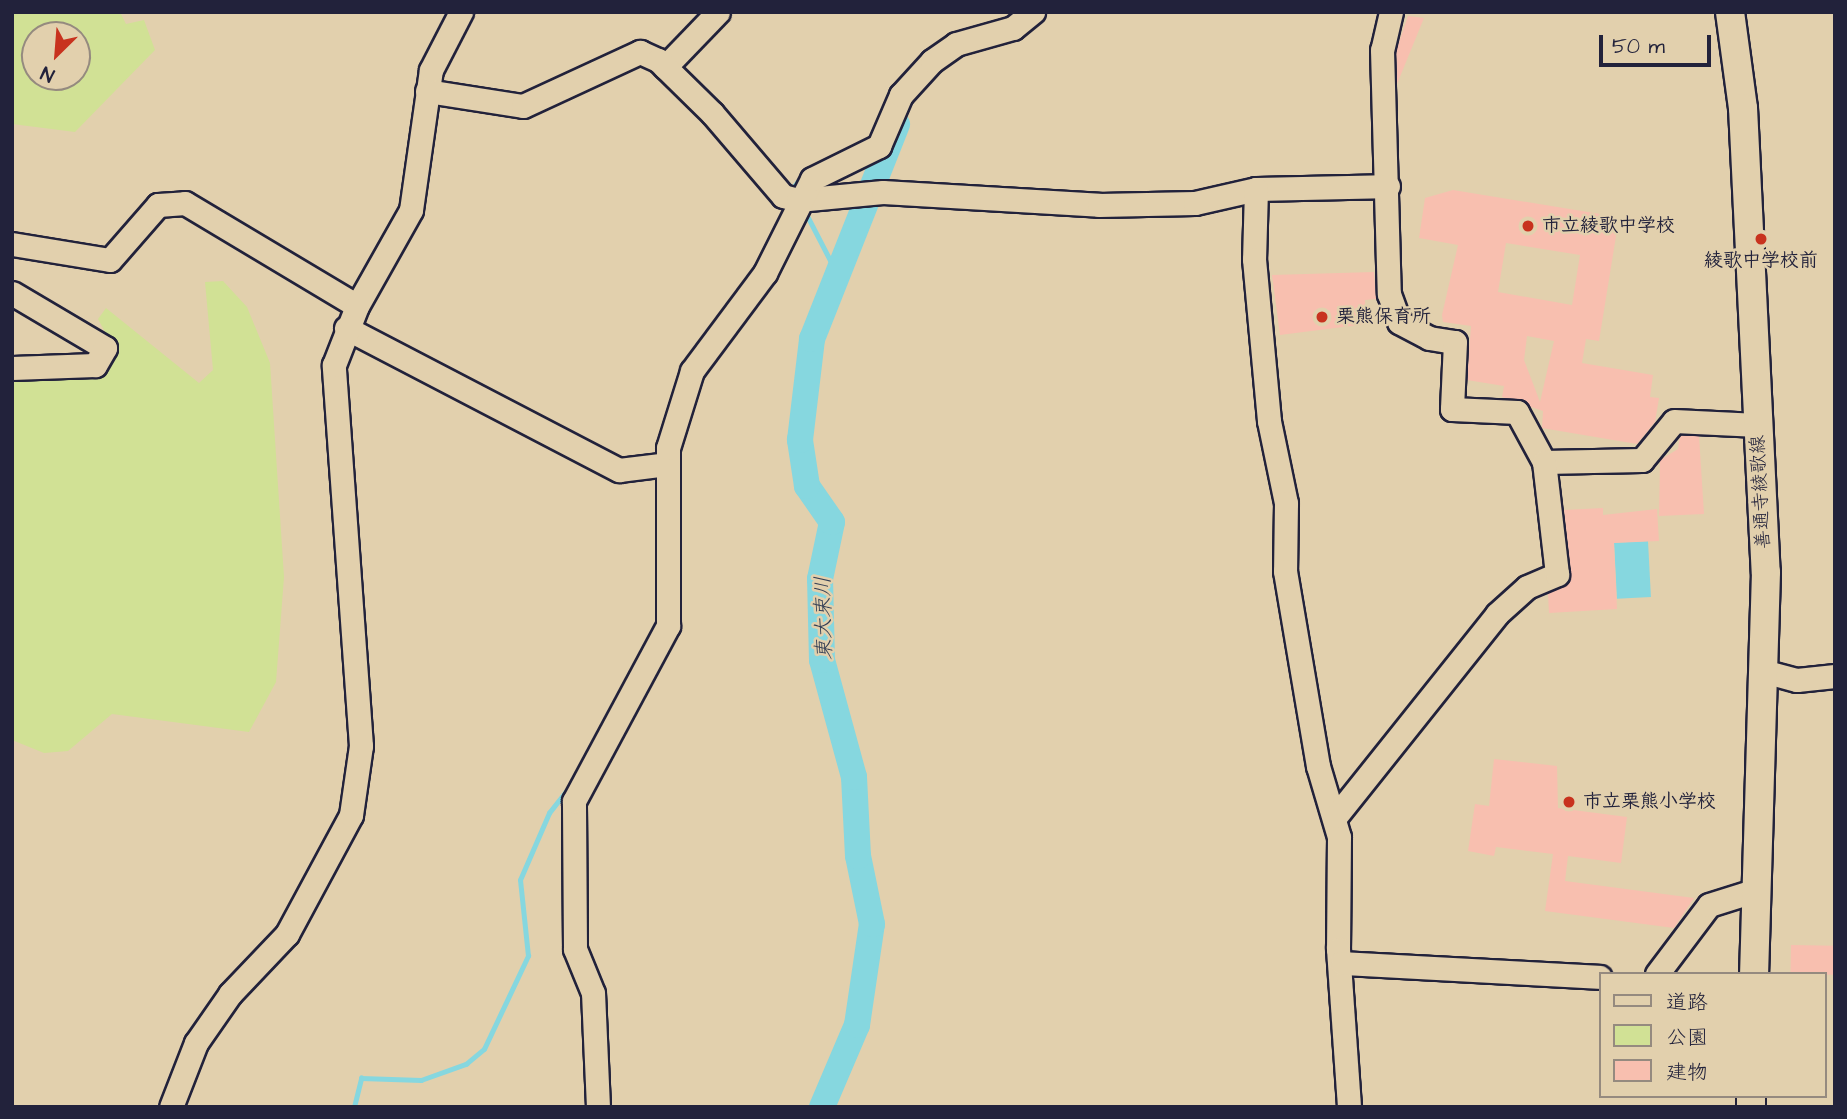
<!DOCTYPE html>
<html>
<head>
<meta charset="utf-8">
<style>
  body { margin:0 }
  #map { position:relative; width:1847px; height:1119px; overflow:hidden; background:#e2d0ad; font-family:"Architects Daughter","Klee One",sans-serif }
  div>[style] { position:absolute }
  .green>* { inset:0; background:#d1e195 }
  .water>* { inset:0; background:#86d7df; transform-origin:0 0 }
  .stream>* { height:4.5px; margin:-2.25px; padding:0 2.25px; transform-origin:2.25px; border-radius:2.25px; background:#86d7df }
  .river>* { height:26px; margin:-13px; padding:0 13px; transform-origin:13px; border-radius:13px; background:#86d7df }
  .building>* { inset:0; background:#f8bfaf; transform-origin:0 0 }
  .roads { filter:drop-shadow(2px 0 #22223b) drop-shadow(-2px 0 #22223b) drop-shadow(0 2px #22223b) drop-shadow(0 -2px #22223b) }
  .minor>* { height:23px; margin:-11.5px; padding:0 11.5px; transform-origin:11.5px; border-radius:11.5px; background:#e2d0ad }
  .major>* { height:28px; margin:-14px; padding:0 14px; transform-origin:14px; border-radius:14px; background:#e2d0ad }
  .dots>* { width:19px; height:19px; translate:-50% -50%; box-sizing:border-box; border:4px solid #e2d0ad; border-radius:50% }
  span { translate:-50% -50%; white-space:nowrap; text-align:center; line-height:1.15; -webkit-text-stroke:5px #e2d0ad; paint-order:stroke }
  .poi-label { font-size:19px; color:#22223b; font-weight:700 }
  .left { translate:0 -50%; text-align:left }
  .street-label { font-size:19px; color:#22223b }
  .water-label { font-size:21px; color:#313d54; font-style:italic }
  .frame { position:absolute; inset:0; border:14px solid #22223b; pointer-events:none }
  .legend { position:absolute; left:1599px; top:972px; width:228px; height:126px; box-sizing:border-box; background:#e2d0ad; border:2px solid #958a7f; margin:0; padding:9px 12px; list-style:none; font-size:21px; color:#22223b }
  .legend li { display:flex; align-items:center; gap:14px; height:35px }
  .legend b { width:35px; border:2px solid #958a7f }
  .north { position:absolute; left:21px; top:21px; width:70px; height:70px; box-sizing:border-box; background:#e2d0ad; border:2px solid #958a7f; border-radius:50%; rotate:205deg; font-size:19px; font-weight:700; line-height:28px; text-align:center; color:#22223b }
  .north::after { content:''; display:block; margin:auto; width:24px; height:32px; background:#c8321e; clip-path:polygon(50% 0,100% 100%,50% 72%,0 100%) }
  .scale { position:absolute; left:1599px; top:35px; width:112px; height:32px; box-sizing:border-box; border:4px solid #22223b; border-top:0; padding-left:9px; font-size:21px; line-height:24px; white-space:nowrap; color:#22223b; -webkit-text-stroke:5px #e2d0ad; paint-order:stroke }
</style>
</head>
<body>
<div id="map">
  <div class="green">
    <i style="clip-path:polygon(evenodd,12px 12px,120px 12px,126px 24px,144px 20px,155px 50px,75px 132px,12px 124px,12px 12px,35px 35px,77px 35px,77px 77px,35px 77px,35px 35px)"></i>
    <i style="clip-path:polygon(223px 281px,247px 307px,270px 363px,284px 577px,276px 682px,249px 732px,112px 714px,68px 751px,44px 753px,12px 740px,12px 367px,19px 358px,87px 354px,105px 332px,98px 319px,106px 308px,199px 383px,213px 370px,205px 282px)"></i>
  </div>
  <div class="water">
    <i style="left:1648px;top:541px;width:56px;height:34px;rotate:87deg"></i>
  </div>
  <div class="stream">
    <i style="left:791px;top:190px;width:21px;rotate:-51deg"></i>
    <i style="left:805px;top:211px;width:68px;rotate:62.7deg"></i>
    <i style="left:354px;top:1107px;width:30px;rotate:-76deg"></i>
    <i style="left:361px;top:1078px;width:60px;rotate:1.9deg"></i>
    <i style="left:421px;top:1080px;width:48px;rotate:-19.6deg"></i>
    <i style="left:466px;top:1064px;width:23px;rotate:-40deg"></i>
    <i style="left:484px;top:1049px;width:103px;rotate:-64.7deg"></i>
    <i style="left:528px;top:956px;width:76px;rotate:-96deg"></i>
    <i style="left:520px;top:880px;width:73px;rotate:-66.6deg"></i>
    <i style="left:549px;top:813px;width:34px;rotate:-52deg"></i>
  </div>
  <div class="river">
    <i style="left:822px;top:1107px;width:89px;rotate:-66.9deg"></i>
    <i style="left:857px;top:1025px;width:102px;rotate:-81.6deg"></i>
    <i style="left:872px;top:924px;width:69px;rotate:-101.6deg"></i>
    <i style="left:858px;top:856px;width:79px;rotate:-92.9deg"></i>
    <i style="left:854px;top:777px;width:121px;rotate:-105.3deg"></i>
    <i style="left:822px;top:660px;width:81px;rotate:-91.4deg"></i>
    <i style="left:820px;top:579px;width:58px;rotate:-78.1deg"></i>
    <i style="left:832px;top:522px;width:44px;rotate:-124.8deg"></i>
    <i style="left:807px;top:486px;width:47px;rotate:-98.7deg"></i>
    <i style="left:800px;top:440px;width:102px;rotate:-83.2deg"></i>
    <i style="left:812px;top:339px;width:231px;rotate:-68.4deg"></i>
  </div>
  <div class="building">
    <i style="clip-path:polygon(1408px 16px,1424px 18px,1397px 84px,1396px 51px)"></i>
    <i style="clip-path:polygon(evenodd,1453px 190px,1600px 214px,1597px 226px,1617px 230px,1599px 341px,1586px 339px,1582px 363px,1653px 375px,1650px 397px,1659px 398px,1655px 422px,1637px 444px,1542px 428px,1543px 411px,1502px 397px,1504px 386px,1467px 380px,1471px 326px,1443px 322px,1442px 315px,1458px 245px,1419px 238px,1425px 198px,1453px 190px,1506px 243px,1580px 255px,1572px 305px,1498px 292px,1506px 243px,1453px 190px,1527px 336px,1554px 341px,1540px 402px,1524px 360px,1527px 336px)"></i>
    <i style="clip-path:polygon(1374px 272px,1376px 299px,1365px 300px,1366px 324px,1280px 335px,1272px 275px)"></i>
    <i style="clip-path:polygon(1680px 436px,1699px 436px,1704px 514px,1659px 516px,1660px 460px,1678px 449px)"></i>
    <i style="clip-path:polygon(1603px 508px,1603px 515px,1657px 509px,1659px 541px,1614px 543px,1617px 609px,1549px 613px,1548px 593px,1563px 587px,1571px 573px,1564px 510px)"></i>
    <i style="clip-path:polygon(1494px 759px,1557px 766px,1558px 808px,1627px 817px,1621px 863px,1568px 856px,1565px 881px,1694px 898px,1674px 928px,1545px 911px,1553px 854px,1496px 847px,1494px 856px,1468px 851px,1475px 804px,1489px 806px)"></i>
    <i style="left:1791px;top:945px;width:44px;height:29px;rotate:1deg"></i>
  </div>
  <div class="roads">
    <div class="minor">
      <i style="left:1391px;top:12px;width:39px;rotate:103deg"></i>
      <i style="left:1382px;top:50px;width:244px;rotate:88.4deg"></i>
      <i style="left:1389px;top:294px;width:30px;rotate:70deg"></i>
      <i style="left:1399px;top:322px;width:34px;rotate:28deg"></i>
      <i style="left:1429px;top:338px;width:26px;rotate:9deg"></i>
      <i style="left:1455px;top:342px;width:67px;rotate:92.6deg"></i>
      <i style="left:1452px;top:409px;width:65px;rotate:2.6deg"></i>
      <i style="left:1517px;top:412px;width:57px;rotate:61.6deg"></i>
      <i style="left:1544px;top:462px;width:98px;rotate:-1.2deg"></i>
      <i style="left:1642px;top:460px;width:50px;rotate:-50.6deg"></i>
      <i style="left:1674px;top:421px;width:84px;rotate:2.7deg"></i>
      <i style="left:665px;top:67px;width:76px;rotate:-46.1deg"></i>
      <i style="left:427px;top:91px;width:97px;rotate:8.9deg"></i>
      <i style="left:523px;top:106px;width:129px;rotate:-24.8deg"></i>
      <i style="left:640px;top:52px;width:20px;rotate:24deg"></i>
      <i style="left:658px;top:60px;width:76px;rotate:44.5deg"></i>
      <i style="left:712px;top:113px;width:109px;rotate:49.5deg"></i>
      <i style="left:783px;top:196px;width:16px;rotate:15deg"></i>
      <i style="left:798px;top:200px;width:85px;rotate:-5.4deg"></i>
      <i style="left:883px;top:192px;width:216px;rotate:3.4deg"></i>
      <i style="left:1099px;top:205px;width:96px;rotate:-1.2deg"></i>
      <i style="left:1195px;top:203px;width:63px;rotate:-12.9deg"></i>
      <i style="left:1256px;top:189px;width:132px;rotate:-1.3deg"></i>
      <i style="left:1256px;top:189px;width:70px;rotate:91.6deg"></i>
      <i style="left:1254px;top:259px;width:163px;rotate:84.7deg"></i>
      <i style="left:1269px;top:421px;width:84px;rotate:78.3deg"></i>
      <i style="left:1286px;top:503px;width:68px;rotate:90.8deg"></i>
      <i style="left:1285px;top:571px;width:198px;rotate:80.4deg"></i>
      <i style="left:1318px;top:766px;width:74px;rotate:73.5deg"></i>
      <i style="left:1339px;top:837px;width:112px;rotate:90.5deg"></i>
      <i style="left:1338px;top:949px;width:158px;rotate:86deg"></i>
      <i style="left:12px;top:244px;width:99px;rotate:9.3deg"></i>
      <i style="left:110px;top:260px;width:73px;rotate:-48.9deg"></i>
      <i style="left:158px;top:205px;width:27px;rotate:-4deg"></i>
      <i style="left:185px;top:203px;width:200px;rotate:30.9deg"></i>
      <i style="left:12px;top:293px;width:108px;rotate:30.6deg"></i>
      <i style="left:105px;top:348px;width:20px;rotate:120deg"></i>
      <i style="left:95px;top:365px;width:83px;rotate:177.9deg"></i>
      <i style="left:346px;top:328px;width:308px;rotate:27.5deg"></i>
      <i style="left:619px;top:470px;width:48px;rotate:-7.1deg"></i>
      <i style="left:1763px;top:671px;width:35px;rotate:15deg"></i>
      <i style="left:1797px;top:680px;width:38px;rotate:-6deg"></i>
      <i style="left:1336px;top:816px;width:258px;rotate:-51.4deg"></i>
      <i style="left:1497px;top:614px;width:40px;rotate:-42deg"></i>
      <i style="left:1527px;top:587px;width:33px;rotate:-23deg"></i>
      <i style="left:1557px;top:574px;width:113px;rotate:-96.6deg"></i>
      <i style="left:1342px;top:963px;width:258px;rotate:3.1deg"></i>
      <i style="left:1657px;top:974px;width:86px;rotate:-53deg"></i>
      <i style="left:1709px;top:905px;width:50px;rotate:-17.4deg"></i>
      <i style="left:171px;top:1107px;width:69px;rotate:-68.7deg"></i>
      <i style="left:196px;top:1043px;width:60px;rotate:-55.2deg"></i>
      <i style="left:230px;top:994px;width:83px;rotate:-46.5deg"></i>
      <i style="left:287px;top:934px;width:135px;rotate:-61.7deg"></i>
      <i style="left:351px;top:815px;width:70px;rotate:-81.8deg"></i>
      <i style="left:361px;top:746px;width:382px;rotate:-94.1deg"></i>
      <i style="left:334px;top:365px;width:63px;rotate:-68.7deg"></i>
      <i style="left:357px;top:306px;width:110px;rotate:-60.6deg"></i>
      <i style="left:411px;top:210px;width:141px;rotate:-81.9deg"></i>
      <i style="left:431px;top:70px;width:65px;rotate:-62.7deg"></i>
      <i style="left:598px;top:1107px;width:114px;rotate:-92.5deg"></i>
      <i style="left:593px;top:993px;width:48px;rotate:-112.2deg"></i>
      <i style="left:575px;top:949px;width:148px;rotate:-90.4deg"></i>
      <i style="left:574px;top:801px;width:199px;rotate:-61.8deg"></i>
      <i style="left:668px;top:626px;width:178px;rotate:-90deg"></i>
      <i style="left:668px;top:448px;width:81px;rotate:-72.7deg"></i>
      <i style="left:692px;top:371px;width:122px;rotate:-53.3deg"></i>
      <i style="left:765px;top:273px;width:105px;rotate:-63.4deg"></i>
      <i style="left:812px;top:179px;width:75px;rotate:-26.2deg"></i>
      <i style="left:879px;top:146px;width:56px;rotate:-66.7deg"></i>
      <i style="left:901px;top:95px;width:46px;rotate:-47.6deg"></i>
      <i style="left:932px;top:61px;width:29px;rotate:-35deg"></i>
      <i style="left:956px;top:44px;width:59px;rotate:-15.7deg"></i>
      <i style="left:1013px;top:28px;width:26px;rotate:-39deg"></i>
    </div>
    <div class="major">
      <i style="left:1730px;top:12px;width:97px;rotate:82.3deg"></i>
      <i style="left:1743px;top:108px;width:465px;rotate:87.2deg"></i>
      <i style="left:1766px;top:572px;width:402px;rotate:91.7deg"></i>
      <i style="left:1751px;top:1107px;width:11px;rotate:-90deg"></i>
    </div>
  </div>
  <div class="dots">
    <i style="left:1528px;top:226px;background:#c8321e"></i>
    <i style="left:1761px;top:239px;background:#c8321e"></i>
    <i style="left:1322px;top:317px;background:#c8321e"></i>
    <i style="left:1569px;top:802px;background:#c8321e"></i>
  </div>
  <div class="poi-label">
    <span class="left" style="left:1542px;top:226px">市立綾歌中学校</span>
    <span style="left:1761px;top:261px">綾歌中学校前</span>
    <span class="left" style="left:1336px;top:317px">栗熊保育所</span>
    <span class="left" style="left:1583px;top:802px">市立栗熊小学校</span>
  </div>
  <div class="street-label">
    <span style="left:1761px;top:492px;rotate:-93deg">善通寺綾歌線</span>
  </div>
  <div class="water-label">
    <span style="left:824px;top:618px;rotate:-91deg">東大束川</span>
  </div>
  <div class="frame"></div>
  <ul class="legend">
  <li><b style="height:9px;background:#e2d0ad"></b>道路</li>
  <li><b style="height:19px;background:#d1e195"></b>公園</li>
  <li><b style="height:19px;background:#f8bfaf"></b>建物</li>
  </ul>
  <div class="north">N</div>
  <div class="scale">50 m</div>
</div>
</body>
</html>
